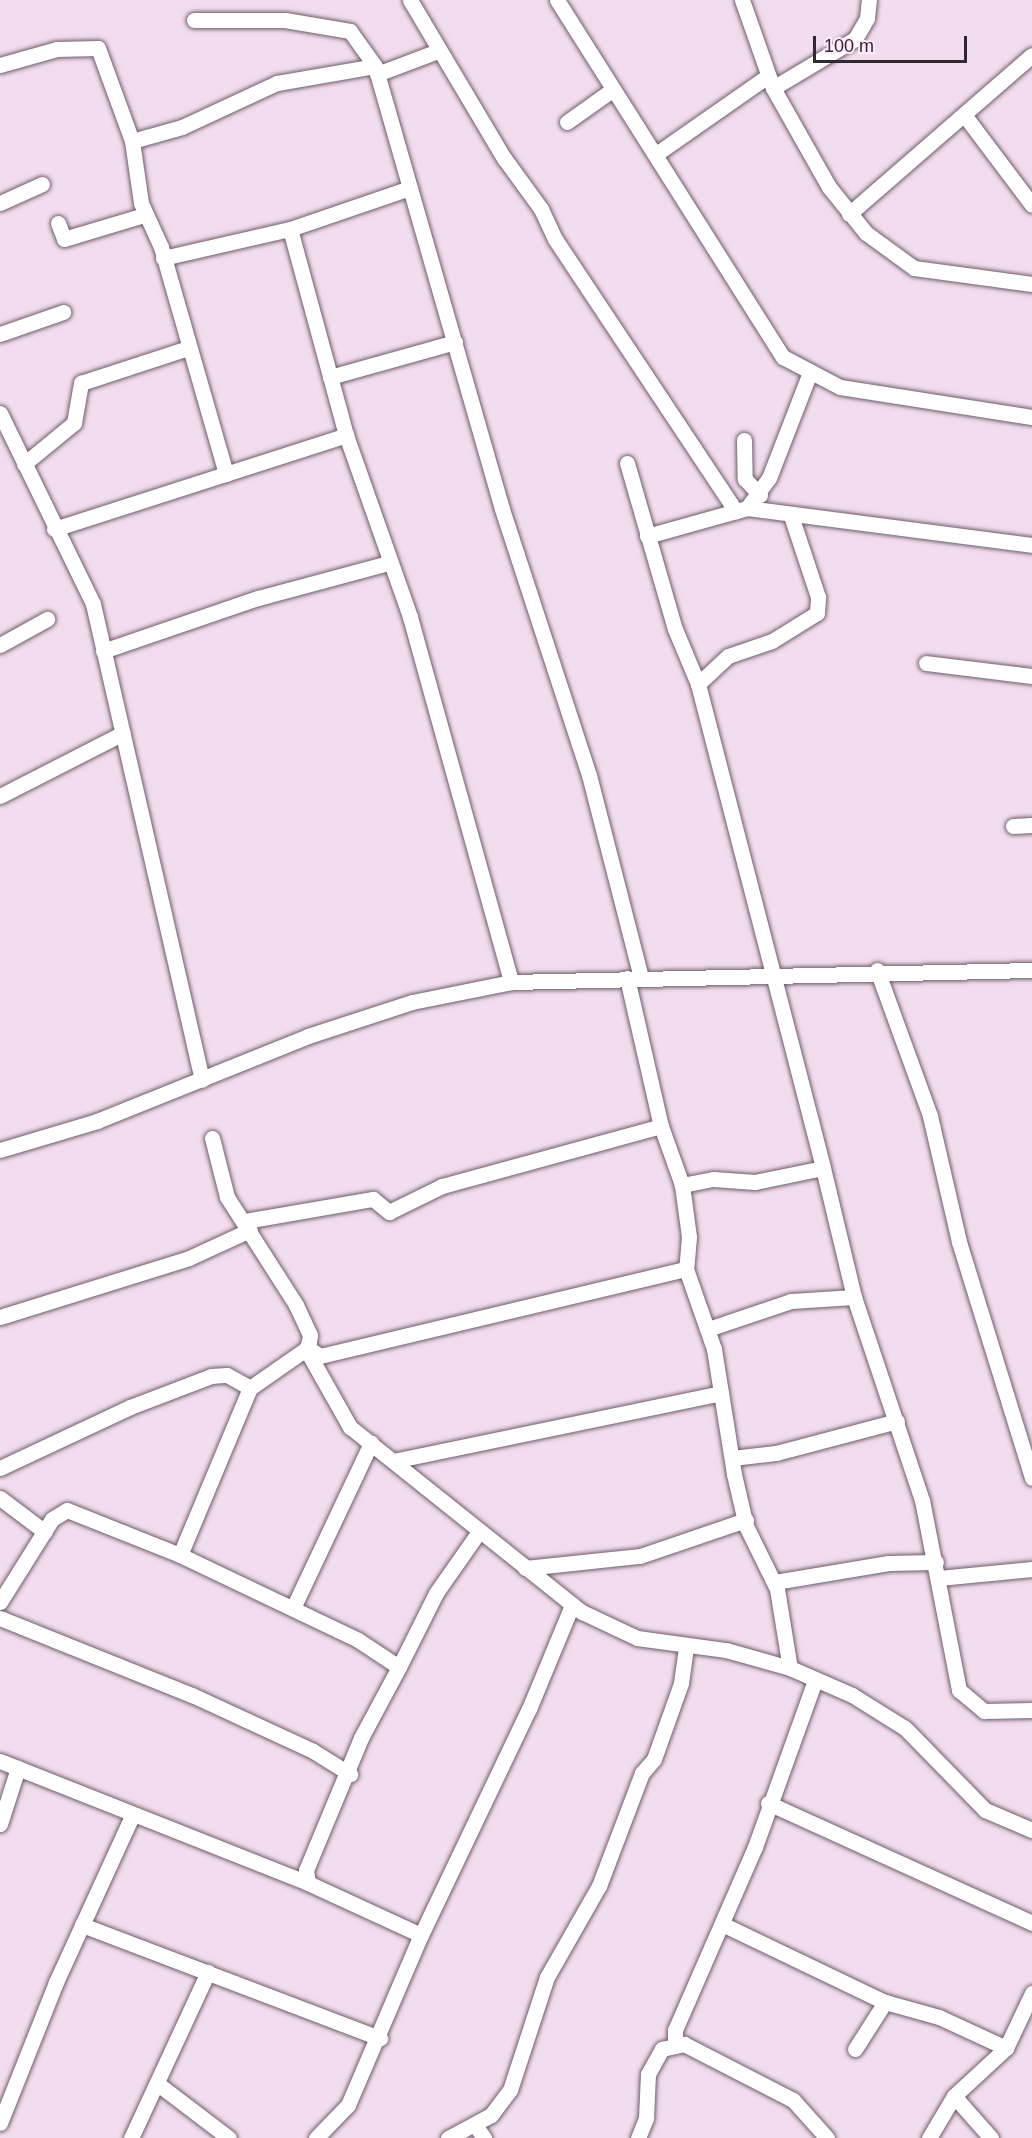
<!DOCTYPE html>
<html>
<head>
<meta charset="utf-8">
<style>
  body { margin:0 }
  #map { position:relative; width:1032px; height:2138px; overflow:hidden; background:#f2ddee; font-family:Helvetica,sans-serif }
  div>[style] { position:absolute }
  .roads { filter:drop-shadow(0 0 2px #6e5d6b) drop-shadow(0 0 2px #6e5d6b) }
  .minor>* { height:15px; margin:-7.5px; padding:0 7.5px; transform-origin:7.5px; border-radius:7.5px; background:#fff }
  span { translate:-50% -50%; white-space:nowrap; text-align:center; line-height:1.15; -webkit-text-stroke:5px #ffeafb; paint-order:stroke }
  .scale { position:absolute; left:813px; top:36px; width:154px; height:27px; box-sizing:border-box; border:3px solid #312930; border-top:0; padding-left:8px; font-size:18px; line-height:21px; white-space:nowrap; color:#312930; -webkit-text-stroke:4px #ffeafb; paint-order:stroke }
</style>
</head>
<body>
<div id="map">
  <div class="roads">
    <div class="minor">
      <i style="left:410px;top:0;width:184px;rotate:59.3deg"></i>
      <i style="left:504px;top:158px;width:63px;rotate:54deg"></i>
      <i style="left:541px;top:209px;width:33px;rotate:65deg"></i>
      <i style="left:555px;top:239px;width:327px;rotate:56.4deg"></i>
      <i style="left:557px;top:0;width:423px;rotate:57.7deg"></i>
      <i style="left:783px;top:357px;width:64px;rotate:27.8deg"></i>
      <i style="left:840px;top:387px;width:194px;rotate:8.9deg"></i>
      <i style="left:742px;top:0;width:93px;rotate:70.6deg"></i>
      <i style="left:773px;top:88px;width:114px;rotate:60.5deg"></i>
      <i style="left:829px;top:187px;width:59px;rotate:51.2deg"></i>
      <i style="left:866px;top:233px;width:59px;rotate:36.1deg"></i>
      <i style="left:914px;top:268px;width:119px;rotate:7.7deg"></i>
      <i style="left:194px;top:20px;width:91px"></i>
      <i style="left:285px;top:20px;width:66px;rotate:9.6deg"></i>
      <i style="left:350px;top:31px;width:43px;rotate:54.5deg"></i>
      <i style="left:375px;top:66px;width:461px;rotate:74deg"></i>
      <i style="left:502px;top:509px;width:280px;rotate:71.9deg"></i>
      <i style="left:589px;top:775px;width:209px;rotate:75.6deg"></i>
      <i style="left:0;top:65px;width:59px;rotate:-15.7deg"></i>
      <i style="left:57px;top:49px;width:41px;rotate:-1.4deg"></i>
      <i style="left:98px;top:48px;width:99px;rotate:69.9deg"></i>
      <i style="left:132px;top:141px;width:63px;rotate:81.7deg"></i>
      <i style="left:141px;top:203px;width:48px;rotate:65.6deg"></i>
      <i style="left:161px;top:247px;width:236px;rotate:74deg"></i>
      <i style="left:377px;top:74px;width:65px;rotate:-20.7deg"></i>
      <i style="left:773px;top:88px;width:96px;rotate:-30.9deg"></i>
      <i style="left:855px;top:39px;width:24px;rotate:-60deg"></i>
      <i style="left:867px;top:18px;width:18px;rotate:-84deg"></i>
      <i style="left:965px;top:116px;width:111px;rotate:53deg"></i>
      <i style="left:567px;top:122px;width:55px;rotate:-35.4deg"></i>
      <i style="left:132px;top:141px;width:52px;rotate:-15.6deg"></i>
      <i style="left:182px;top:127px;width:105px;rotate:-24.9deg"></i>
      <i style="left:277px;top:83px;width:99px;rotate:-9.8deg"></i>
      <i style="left:656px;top:154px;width:136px;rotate:-34.9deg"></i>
      <i style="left:0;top:203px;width:46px;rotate:-24.3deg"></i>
      <i style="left:849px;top:214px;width:242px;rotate:-41deg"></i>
      <i style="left:58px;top:223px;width:17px;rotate:69deg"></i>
      <i style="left:64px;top:239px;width:84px;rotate:-16.7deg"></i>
      <i style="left:163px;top:258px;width:130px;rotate:-12.9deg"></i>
      <i style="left:290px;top:229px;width:127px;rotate:-18.9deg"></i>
      <i style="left:0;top:334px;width:67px;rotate:-19.2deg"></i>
      <i style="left:330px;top:377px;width:130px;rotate:-15.6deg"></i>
      <i style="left:0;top:413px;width:212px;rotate:64deg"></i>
      <i style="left:93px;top:604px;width:488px;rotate:77.1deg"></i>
      <i style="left:346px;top:435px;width:193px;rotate:70.6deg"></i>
      <i style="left:410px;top:617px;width:379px;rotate:74.5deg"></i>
      <i style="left:744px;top:440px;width:39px;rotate:89deg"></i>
      <i style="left:745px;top:479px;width:22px;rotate:47deg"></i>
      <i style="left:627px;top:463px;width:173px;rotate:73.9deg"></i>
      <i style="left:675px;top:629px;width:60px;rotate:67.3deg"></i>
      <i style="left:698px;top:684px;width:500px;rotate:75.5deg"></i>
      <i style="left:823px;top:1168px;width:69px;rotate:168.4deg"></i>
      <i style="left:755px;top:1182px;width:42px;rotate:-175.9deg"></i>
      <i style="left:713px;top:1179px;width:32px;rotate:169deg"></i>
      <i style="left:24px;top:464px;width:65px;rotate:-39.4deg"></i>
      <i style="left:74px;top:423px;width:41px;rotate:-80.1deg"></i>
      <i style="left:81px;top:383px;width:113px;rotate:-18.1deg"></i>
      <i style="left:747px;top:508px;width:37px;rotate:-54deg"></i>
      <i style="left:769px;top:478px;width:110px;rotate:-68.8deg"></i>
      <i style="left:54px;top:529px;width:307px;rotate:-17.8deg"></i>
      <i style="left:346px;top:435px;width:213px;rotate:-105.2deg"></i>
      <i style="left:647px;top:536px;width:104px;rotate:-15.6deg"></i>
      <i style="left:747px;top:508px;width:287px;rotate:7.4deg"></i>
      <i style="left:0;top:645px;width:54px;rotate:-29deg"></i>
      <i style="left:103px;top:651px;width:164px;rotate:-18.9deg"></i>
      <i style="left:258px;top:598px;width:136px;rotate:-15deg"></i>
      <i style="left:926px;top:663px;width:107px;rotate:7deg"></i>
      <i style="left:698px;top:684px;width:41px;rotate:-43deg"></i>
      <i style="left:728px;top:656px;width:46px;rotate:-18.8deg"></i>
      <i style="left:772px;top:641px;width:53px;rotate:-31.9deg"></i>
      <i style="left:817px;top:613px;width:16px;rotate:-86deg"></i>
      <i style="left:818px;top:597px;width:85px;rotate:-108.4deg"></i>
      <i style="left:0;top:796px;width:138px;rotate:-27.1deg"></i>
      <i style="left:1013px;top:826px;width:19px;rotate:-3deg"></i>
      <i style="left:877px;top:970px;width:155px;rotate:70deg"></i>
      <i style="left:930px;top:1116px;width:129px;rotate:77deg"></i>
      <i style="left:959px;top:1242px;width:247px;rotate:72.8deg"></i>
      <i style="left:627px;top:978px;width:152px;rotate:77.1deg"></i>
      <i style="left:661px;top:1126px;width:63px;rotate:70.4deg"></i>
      <i style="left:682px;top:1185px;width:52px;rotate:82.3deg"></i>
      <i style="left:689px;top:1237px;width:32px;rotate:95deg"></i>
      <i style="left:686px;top:1269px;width:85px;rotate:70.7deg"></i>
      <i style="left:714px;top:1349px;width:127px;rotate:80.9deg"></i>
      <i style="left:734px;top:1474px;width:53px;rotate:77deg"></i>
      <i style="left:746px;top:1526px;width:70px;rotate:63.8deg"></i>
      <i style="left:777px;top:1589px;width:80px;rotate:80.7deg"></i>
      <i style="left:212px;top:1138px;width:61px;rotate:75.7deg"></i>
      <i style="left:227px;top:1197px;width:128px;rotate:57.4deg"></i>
      <i style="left:296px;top:1305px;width:33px;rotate:65deg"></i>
      <i style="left:310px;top:1335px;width:13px;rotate:99deg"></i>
      <i style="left:308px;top:1348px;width:14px;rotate:34deg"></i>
      <i style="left:320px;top:1356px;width:376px;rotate:-13.4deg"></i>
      <i style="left:0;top:1150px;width:101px;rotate:-16.6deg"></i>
      <i style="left:97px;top:1121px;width:227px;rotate:-21.9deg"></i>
      <i style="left:308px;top:1036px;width:109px;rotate:-18.1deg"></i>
      <i style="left:412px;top:1002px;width:101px;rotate:-11.4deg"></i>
      <i style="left:511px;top:982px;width:521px;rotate:-1.32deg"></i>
      <i style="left:823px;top:1168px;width:133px;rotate:76.5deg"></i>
      <i style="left:854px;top:1297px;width:214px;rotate:71.5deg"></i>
      <i style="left:922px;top:1500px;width:194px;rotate:79deg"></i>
      <i style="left:959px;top:1690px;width:33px;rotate:40deg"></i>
      <i style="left:984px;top:1711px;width:48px;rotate:-1.2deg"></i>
      <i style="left:245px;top:1221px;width:130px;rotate:-9.8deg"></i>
      <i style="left:373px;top:1199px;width:21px;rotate:39deg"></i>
      <i style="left:389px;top:1212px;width:59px;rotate:-26.1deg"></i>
      <i style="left:442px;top:1186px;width:227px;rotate:-15.3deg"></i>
      <i style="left:0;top:1317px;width:198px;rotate:-17.3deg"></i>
      <i style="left:189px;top:1258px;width:67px;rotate:-24.7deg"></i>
      <i style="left:708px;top:1329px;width:88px;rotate:-18.6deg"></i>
      <i style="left:791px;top:1301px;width:63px;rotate:-3.6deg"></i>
      <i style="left:306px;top:1349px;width:90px;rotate:60.6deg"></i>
      <i style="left:350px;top:1427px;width:297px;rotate:38.6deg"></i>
      <i style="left:582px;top:1612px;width:61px;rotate:25.3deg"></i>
      <i style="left:637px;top:1638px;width:90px;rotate:7.7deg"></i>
      <i style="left:726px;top:1650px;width:66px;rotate:15.7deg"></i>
      <i style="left:790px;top:1668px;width:68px;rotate:23.5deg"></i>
      <i style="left:852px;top:1695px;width:62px;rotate:31.9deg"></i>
      <i style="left:905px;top:1728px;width:115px;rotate:45.7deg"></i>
      <i style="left:985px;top:1810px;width:51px;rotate:23.1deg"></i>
      <i style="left:732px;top:1458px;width:44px;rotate:-6.5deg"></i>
      <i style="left:776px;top:1453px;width:125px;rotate:-14.8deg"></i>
      <i style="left:393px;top:1461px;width:335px;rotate:-11.7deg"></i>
      <i style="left:0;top:1468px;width:144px;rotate:-25.1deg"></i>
      <i style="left:130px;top:1407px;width:87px;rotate:-20.9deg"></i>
      <i style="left:211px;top:1376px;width:16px;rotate:-4deg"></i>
      <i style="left:227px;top:1375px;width:26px;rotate:29deg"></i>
      <i style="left:0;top:1498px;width:56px;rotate:37.1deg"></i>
      <i style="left:180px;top:1555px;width:181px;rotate:-67.3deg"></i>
      <i style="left:250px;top:1388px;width:68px;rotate:-34.9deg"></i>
      <i style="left:306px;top:1349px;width:8px;rotate:-67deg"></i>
      <i style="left:525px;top:1568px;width:116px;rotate:-6deg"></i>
      <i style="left:640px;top:1556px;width:112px;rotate:-18.8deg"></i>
      <i style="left:939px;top:1578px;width:93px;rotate:-5.5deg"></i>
      <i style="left:775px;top:1582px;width:115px;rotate:-9.5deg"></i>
      <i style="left:888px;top:1563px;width:48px;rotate:-1.2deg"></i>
      <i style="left:0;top:1602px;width:98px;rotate:-57.9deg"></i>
      <i style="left:52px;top:1519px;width:17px;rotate:-31deg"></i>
      <i style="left:67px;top:1510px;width:122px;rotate:21.7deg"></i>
      <i style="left:180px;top:1555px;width:197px;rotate:25.5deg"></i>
      <i style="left:358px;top:1640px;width:49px;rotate:33.4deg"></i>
      <i style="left:399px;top:1667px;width:81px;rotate:118.2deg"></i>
      <i style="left:361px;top:1738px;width:143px;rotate:112.6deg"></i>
      <i style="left:306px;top:1870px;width:13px;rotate:81deg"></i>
      <i style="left:293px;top:1608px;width:183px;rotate:-64.7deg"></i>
      <i style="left:0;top:1618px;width:207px;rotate:21.9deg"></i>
      <i style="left:192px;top:1695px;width:133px;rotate:24.8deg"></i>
      <i style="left:313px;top:1751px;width:44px;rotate:31.9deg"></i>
      <i style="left:399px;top:1667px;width:83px;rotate:-63.4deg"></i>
      <i style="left:436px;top:1593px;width:73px;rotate:-55deg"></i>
      <i style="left:0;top:1761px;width:331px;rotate:21.6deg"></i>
      <i style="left:308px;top:1883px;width:124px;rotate:24.7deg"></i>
      <i style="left:421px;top:1935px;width:250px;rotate:-64.5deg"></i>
      <i style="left:529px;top:1709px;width:113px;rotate:-67.5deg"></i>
      <i style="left:768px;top:1803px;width:290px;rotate:24.4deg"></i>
      <i style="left:0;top:1824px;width:59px;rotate:-72.2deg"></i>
      <i style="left:722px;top:1924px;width:181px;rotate:25.6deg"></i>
      <i style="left:885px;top:2002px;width:56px;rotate:15.5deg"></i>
      <i style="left:939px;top:2017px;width:74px;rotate:24.8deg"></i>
      <i style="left:82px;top:1925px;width:319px;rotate:20.8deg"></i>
      <i style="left:675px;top:2046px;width:16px;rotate:-90deg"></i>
      <i style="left:675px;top:2030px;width:200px;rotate:-66.4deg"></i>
      <i style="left:755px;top:1847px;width:177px;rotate:-70.2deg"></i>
      <i style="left:855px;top:2049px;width:56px;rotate:-57.4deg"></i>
      <i style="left:158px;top:2084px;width:89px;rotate:37.3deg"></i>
      <i style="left:954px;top:2096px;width:56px;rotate:48.6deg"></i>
      <i style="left:0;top:2123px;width:152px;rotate:-68.3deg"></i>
      <i style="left:56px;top:1982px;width:183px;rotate:-65.4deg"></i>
      <i style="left:475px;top:2125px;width:16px;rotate:55deg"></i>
      <i style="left:131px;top:2138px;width:183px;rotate:-65.1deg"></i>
      <i style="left:316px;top:2138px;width:46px;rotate:-45.9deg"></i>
      <i style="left:348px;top:2105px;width:185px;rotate:-66.8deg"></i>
      <i style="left:448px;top:2138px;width:49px;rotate:-28.1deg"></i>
      <i style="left:491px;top:2115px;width:31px;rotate:-53deg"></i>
      <i style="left:510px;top:2090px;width:119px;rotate:-71.9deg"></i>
      <i style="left:547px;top:1977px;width:105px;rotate:-60.3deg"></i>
      <i style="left:599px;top:1886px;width:121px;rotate:-69.2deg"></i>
      <i style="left:642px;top:1773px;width:18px;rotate:-49deg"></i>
      <i style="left:654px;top:1759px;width:81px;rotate:-70.4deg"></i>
      <i style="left:681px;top:1683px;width:36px;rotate:-82deg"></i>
      <i style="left:638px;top:2138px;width:22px;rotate:-68deg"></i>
      <i style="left:646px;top:2118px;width:44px;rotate:-87.4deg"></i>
      <i style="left:648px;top:2074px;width:29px;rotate:-61deg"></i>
      <i style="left:662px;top:2049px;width:23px;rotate:-13deg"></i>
      <i style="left:684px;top:2044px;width:123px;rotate:27.2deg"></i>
      <i style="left:793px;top:2100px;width:51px;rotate:48.2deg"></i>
      <i style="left:929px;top:2138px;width:49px;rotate:-59.2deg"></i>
      <i style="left:954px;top:2096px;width:71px;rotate:-42.7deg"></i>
      <i style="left:1006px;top:2048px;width:61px;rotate:-64.7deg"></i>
    </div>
  </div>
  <div class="scale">100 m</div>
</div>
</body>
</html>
